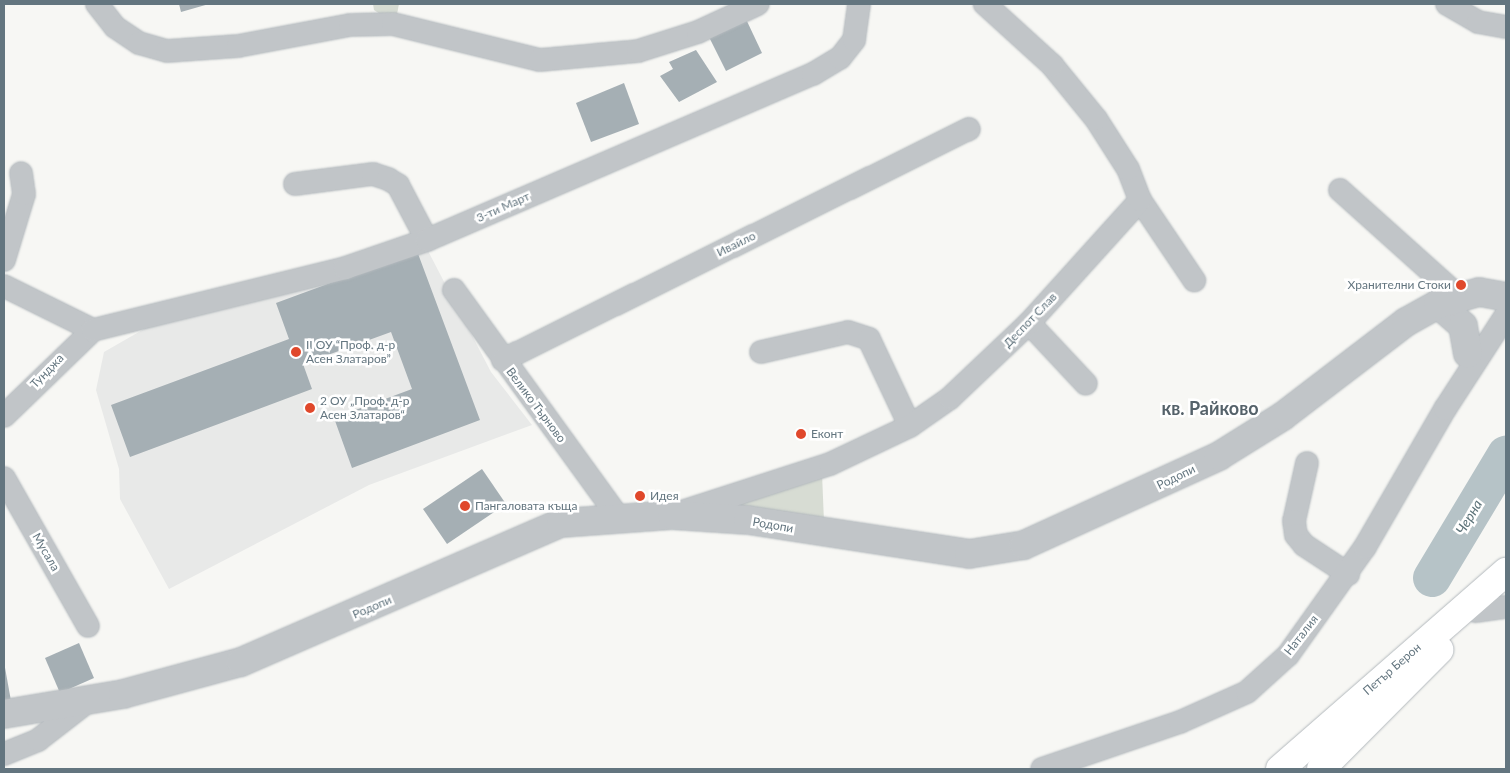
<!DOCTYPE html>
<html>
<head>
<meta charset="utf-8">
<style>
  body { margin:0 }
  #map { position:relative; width:1510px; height:773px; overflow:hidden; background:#f7f7f4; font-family:Lato,sans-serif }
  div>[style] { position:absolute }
  .built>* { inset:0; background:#e8e9e8 }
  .green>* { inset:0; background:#d7dcd3 }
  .river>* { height:38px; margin:-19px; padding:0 19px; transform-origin:19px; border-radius:19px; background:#b6c3c7 }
  .building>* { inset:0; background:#a5afb4 }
  .roads { filter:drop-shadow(0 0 1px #b3b9bd) drop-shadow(0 0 1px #b3b9bd) }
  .minor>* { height:22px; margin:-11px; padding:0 11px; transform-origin:11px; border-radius:11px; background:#c1c5c8 }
  .tertiary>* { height:28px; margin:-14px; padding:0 14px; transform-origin:14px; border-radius:14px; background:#c1c5c8 }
  .secondary>* { height:28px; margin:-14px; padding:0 14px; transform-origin:14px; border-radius:14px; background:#fff }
  .dots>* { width:14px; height:14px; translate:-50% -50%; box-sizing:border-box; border:2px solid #fff; border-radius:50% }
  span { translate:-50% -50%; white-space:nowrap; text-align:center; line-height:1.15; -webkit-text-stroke:5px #fff; paint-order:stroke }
  .street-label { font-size:12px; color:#63757f }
  .poi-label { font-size:12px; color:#63757f }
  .right { translate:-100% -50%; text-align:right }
  .left { translate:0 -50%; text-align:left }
  .water-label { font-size:14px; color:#5e747a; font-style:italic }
  .district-label { font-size:18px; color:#55626a; font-weight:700 }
  .frame { position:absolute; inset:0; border:5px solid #63757f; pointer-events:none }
</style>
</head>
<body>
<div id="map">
  <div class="built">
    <i style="clip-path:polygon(426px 247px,491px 372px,532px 425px,369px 485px,169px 589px,120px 499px,119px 469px,96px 390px,104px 352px,151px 325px)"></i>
  </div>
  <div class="green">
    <i style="clip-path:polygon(373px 4px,399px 4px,395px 24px,374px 10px)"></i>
    <i style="clip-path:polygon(822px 473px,824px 522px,724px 507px)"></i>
  </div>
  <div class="river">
    <i style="left:1432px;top:578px;width:144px;rotate:-59deg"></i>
  </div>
  <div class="building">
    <i style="clip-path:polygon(179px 4px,209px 4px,181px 12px)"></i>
    <i style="clip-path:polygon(745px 17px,762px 53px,726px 71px,708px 35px)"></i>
    <i style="clip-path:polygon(696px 50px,717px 82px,679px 102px,660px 76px,673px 69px,669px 62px)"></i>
    <i style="clip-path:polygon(624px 83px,639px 124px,591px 142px,576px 103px)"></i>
    <i style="clip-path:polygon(417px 251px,480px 420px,352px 468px,334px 418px,412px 389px,391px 332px,303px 364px,312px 389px,130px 457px,111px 405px,289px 339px,276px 303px)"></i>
    <i style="clip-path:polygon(482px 469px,506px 504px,447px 544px,423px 509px)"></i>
    <i style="clip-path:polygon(79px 643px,94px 678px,60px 693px,45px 658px)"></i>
    <i style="clip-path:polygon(4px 662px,11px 701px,4px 702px)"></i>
  </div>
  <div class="roads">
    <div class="minor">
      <i style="left:97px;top:4px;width:29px;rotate:52deg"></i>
      <i style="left:115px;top:27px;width:29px;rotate:34deg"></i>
      <i style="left:139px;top:43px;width:29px;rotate:16deg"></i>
      <i style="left:167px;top:51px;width:71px;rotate:-4deg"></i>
      <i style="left:238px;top:46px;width:114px;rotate:-10.6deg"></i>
      <i style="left:350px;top:25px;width:43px;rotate:-1.3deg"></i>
      <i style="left:393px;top:24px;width:151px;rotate:13.8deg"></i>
      <i style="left:540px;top:60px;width:98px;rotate:-5.2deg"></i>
      <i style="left:638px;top:51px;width:63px;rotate:-17.6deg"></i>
      <i style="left:698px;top:32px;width:66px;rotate:-25deg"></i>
      <i style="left:1447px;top:4px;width:36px;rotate:30deg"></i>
      <i style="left:1478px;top:22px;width:28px;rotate:10deg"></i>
      <i style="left:295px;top:184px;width:79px;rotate:-7.3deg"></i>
      <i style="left:373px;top:174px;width:16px;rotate:18deg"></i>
      <i style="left:388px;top:179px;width:12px;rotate:31deg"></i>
      <i style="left:398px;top:185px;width:62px;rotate:62.2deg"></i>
      <i style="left:1340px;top:190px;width:159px;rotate:41.9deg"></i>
      <i style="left:1140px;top:200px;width:97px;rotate:56deg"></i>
      <i style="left:4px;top:260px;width:69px;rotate:-73.1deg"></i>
      <i style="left:24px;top:194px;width:21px;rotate:-98deg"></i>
      <i style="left:4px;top:286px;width:99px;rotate:26.3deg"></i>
      <i style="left:454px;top:290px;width:283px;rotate:54.1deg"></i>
      <i style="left:1029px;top:323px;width:83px;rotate:46.9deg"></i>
      <i style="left:761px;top:352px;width:89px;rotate:-12.9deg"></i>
      <i style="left:848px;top:332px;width:22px;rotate:18deg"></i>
      <i style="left:869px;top:339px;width:96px;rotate:64.8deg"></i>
      <i style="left:503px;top:360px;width:520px;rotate:-26.37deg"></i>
      <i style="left:4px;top:416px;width:124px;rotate:-44deg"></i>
      <i style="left:93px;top:330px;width:260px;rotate:-13.8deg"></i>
      <i style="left:345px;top:268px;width:87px;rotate:-18.9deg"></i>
      <i style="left:427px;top:240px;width:420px;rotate:-23.3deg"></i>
      <i style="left:813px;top:74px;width:31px;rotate:-31deg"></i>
      <i style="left:840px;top:58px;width:23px;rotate:-52deg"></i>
      <i style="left:854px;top:40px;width:36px;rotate:-82deg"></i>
      <i style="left:1307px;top:463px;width:59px;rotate:102.6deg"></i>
      <i style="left:1294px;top:521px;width:14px;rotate:82deg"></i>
      <i style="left:1296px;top:535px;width:13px;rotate:51deg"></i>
      <i style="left:1304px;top:545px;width:53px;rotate:33.4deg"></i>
      <i style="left:4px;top:478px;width:170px;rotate:60.4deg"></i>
      <i style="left:672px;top:515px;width:166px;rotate:-17.9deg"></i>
      <i style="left:830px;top:464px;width:89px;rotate:-25.4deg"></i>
      <i style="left:910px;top:426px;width:49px;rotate:-35deg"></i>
      <i style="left:950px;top:398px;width:109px;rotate:-43.5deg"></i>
      <i style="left:1029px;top:323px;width:166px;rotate:-47.9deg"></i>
      <i style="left:1140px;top:200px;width:33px;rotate:-111deg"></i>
      <i style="left:1128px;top:169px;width:59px;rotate:-122.6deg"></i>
      <i style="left:1096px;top:119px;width:70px;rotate:-129.2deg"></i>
      <i style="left:1052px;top:65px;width:91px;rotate:-137.7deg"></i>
      <i style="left:1476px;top:611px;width:30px;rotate:-8deg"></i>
      <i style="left:4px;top:754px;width:37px;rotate:-22deg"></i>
      <i style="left:38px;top:740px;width:67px;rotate:-37.7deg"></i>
      <i style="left:1042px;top:769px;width:146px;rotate:-18.8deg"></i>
      <i style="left:1180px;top:722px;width:73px;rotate:-24.1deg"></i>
      <i style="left:1247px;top:692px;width:55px;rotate:-42.1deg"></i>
      <i style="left:1288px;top:655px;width:133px;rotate:-54.5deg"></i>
      <i style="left:1365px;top:547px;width:160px;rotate:-59.9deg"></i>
      <i style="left:1445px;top:409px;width:112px;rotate:-57deg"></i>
    </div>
    <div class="tertiary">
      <i style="left:1438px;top:304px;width:33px;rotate:41deg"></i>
      <i style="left:1463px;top:326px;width:28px;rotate:80deg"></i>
      <i style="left:4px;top:714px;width:121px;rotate:-9.5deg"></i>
      <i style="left:123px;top:694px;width:122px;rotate:-15.2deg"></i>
      <i style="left:241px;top:662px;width:349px;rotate:-23.5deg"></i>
      <i style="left:561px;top:523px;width:111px;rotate:-4.1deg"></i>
      <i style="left:672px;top:515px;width:76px;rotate:3.8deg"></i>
      <i style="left:748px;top:520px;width:224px;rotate:8.7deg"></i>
      <i style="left:969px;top:554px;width:56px;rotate:-9.3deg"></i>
      <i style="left:1024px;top:545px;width:214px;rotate:-24.5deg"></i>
      <i style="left:1219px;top:456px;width:75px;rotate:-32deg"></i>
      <i style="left:1283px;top:416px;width:155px;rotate:-37.4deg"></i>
      <i style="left:1406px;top:322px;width:37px;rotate:-29deg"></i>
      <i style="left:1438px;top:304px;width:43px;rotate:-16.3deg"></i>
      <i style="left:1479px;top:292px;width:27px;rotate:10deg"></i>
    </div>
    <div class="secondary">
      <i style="left:1280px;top:769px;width:300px;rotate:-41.1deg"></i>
      <i style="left:1321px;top:769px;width:168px;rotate:-45.2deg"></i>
    </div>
  </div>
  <div class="dots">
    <i style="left:1461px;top:285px;background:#e0482b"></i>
    <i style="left:296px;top:352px;background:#e0482b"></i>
    <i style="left:310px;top:408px;background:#e0482b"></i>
    <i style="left:801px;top:434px;background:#e0482b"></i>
    <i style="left:640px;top:496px;background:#e0482b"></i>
    <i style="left:465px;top:506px;background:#e0482b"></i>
  </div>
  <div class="street-label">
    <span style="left:503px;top:207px;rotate:-24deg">3-ти Март</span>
    <span style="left:736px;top:244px;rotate:-26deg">Ивайло</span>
    <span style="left:1030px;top:320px;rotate:-46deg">Деспот Слав</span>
    <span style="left:47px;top:371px;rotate:-46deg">Тунджа</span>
    <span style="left:536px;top:405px;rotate:53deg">Велико Търново</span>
    <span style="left:1176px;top:477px;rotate:-26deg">Родопи</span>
    <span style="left:773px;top:525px;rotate:10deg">Родопи</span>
    <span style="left:46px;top:552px;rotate:60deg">Мусала</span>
    <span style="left:372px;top:607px;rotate:-23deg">Родопи</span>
    <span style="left:1301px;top:635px;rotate:-52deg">Наталия</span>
    <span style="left:1392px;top:669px;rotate:-41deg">Петър Берон</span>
  </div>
  <div class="poi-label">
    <span class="right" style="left:1451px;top:285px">Хранителни Стоки</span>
    <span class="left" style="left:306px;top:352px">II ОУ “Проф. д-р<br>Асен Златаров”</span>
    <span class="left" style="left:320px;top:408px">2 ОУ „Проф. д-р<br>Асен Златаров“</span>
    <span class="left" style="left:811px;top:434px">Еконт</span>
    <span class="left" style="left:650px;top:496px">Идея</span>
    <span class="left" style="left:475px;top:506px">Пангаловата къща</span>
  </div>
  <div class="water-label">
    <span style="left:1469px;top:517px;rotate:-59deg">Черна</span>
  </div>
  <div class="district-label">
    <span style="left:1210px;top:408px">кв. Райково</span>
  </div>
  <div class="frame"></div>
</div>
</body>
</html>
